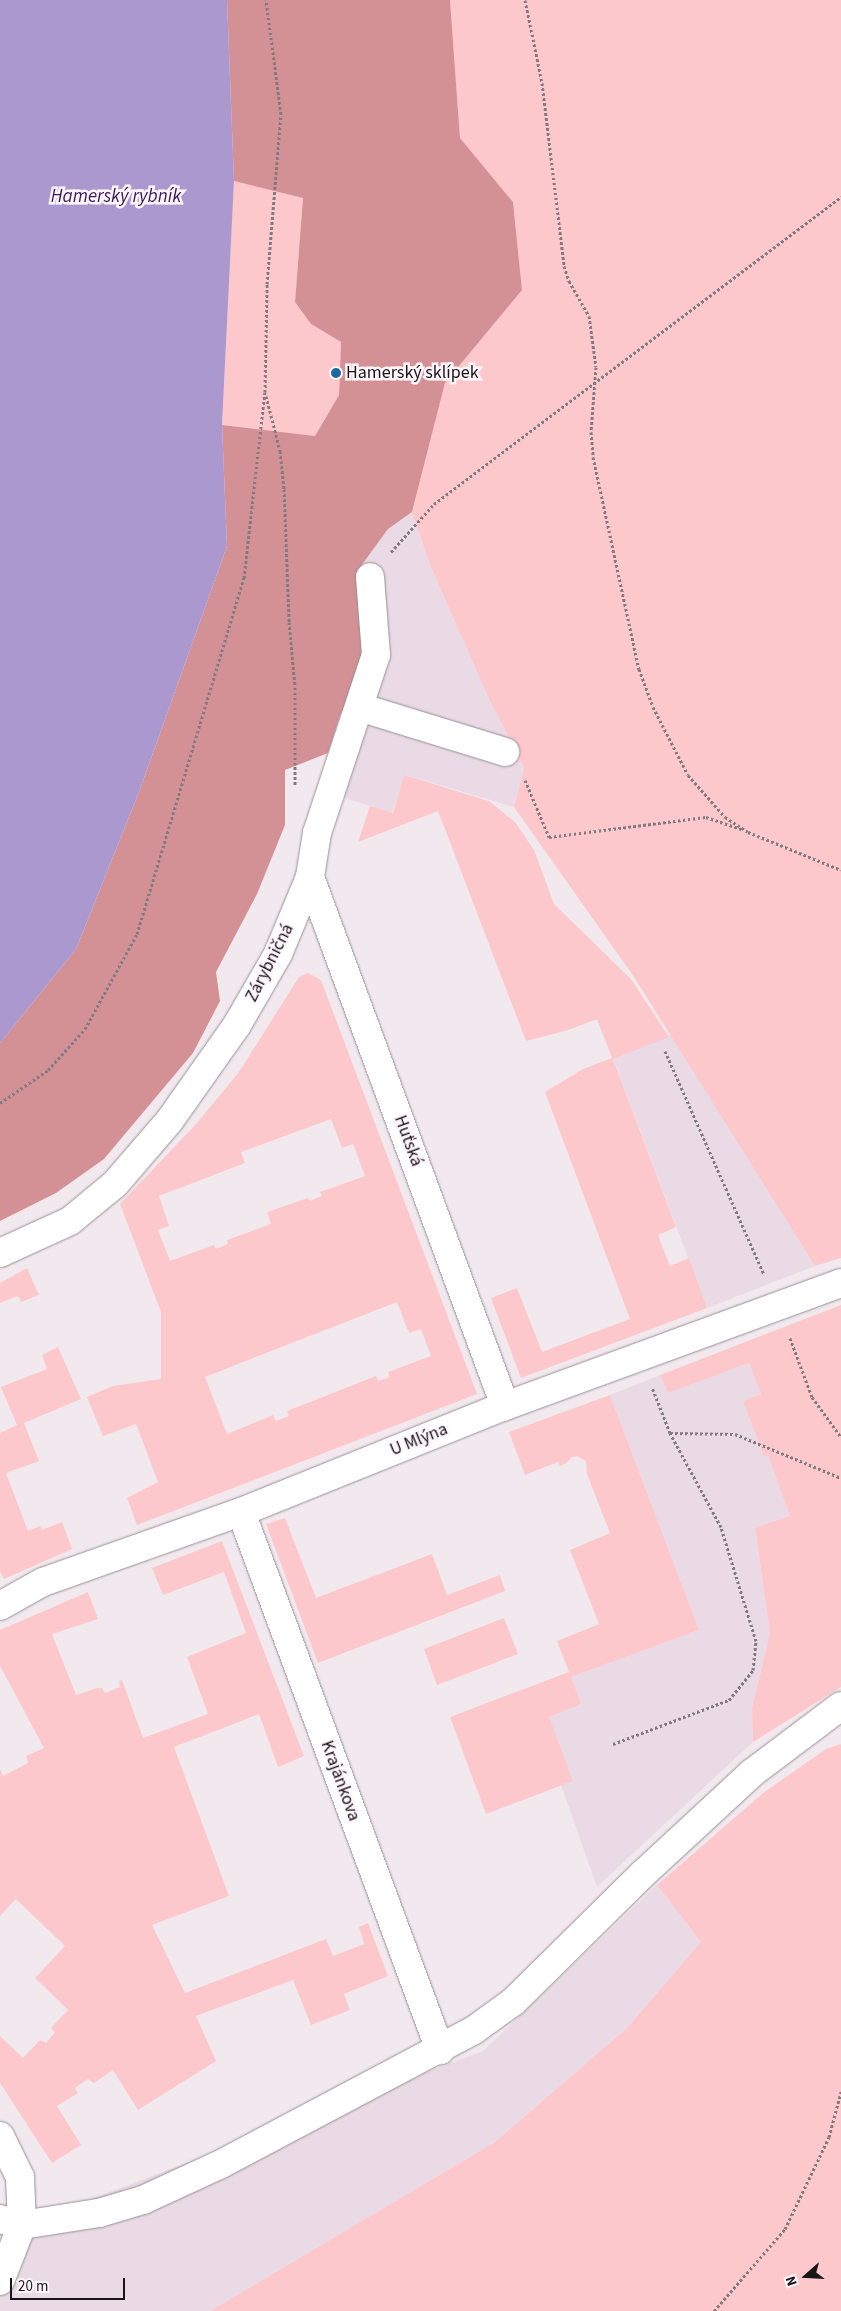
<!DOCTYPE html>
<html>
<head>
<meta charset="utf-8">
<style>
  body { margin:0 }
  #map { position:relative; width:841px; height:2311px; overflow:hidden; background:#f2e9ef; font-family:"Source Sans 3",sans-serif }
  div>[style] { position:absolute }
  .built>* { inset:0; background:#eadae5 }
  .green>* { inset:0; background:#fdc8cb }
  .forest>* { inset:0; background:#d49195 }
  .water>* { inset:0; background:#aa98cf }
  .path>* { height:3px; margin-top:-1.5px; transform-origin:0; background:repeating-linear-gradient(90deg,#817b7f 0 2.5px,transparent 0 5px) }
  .roads { filter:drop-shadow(0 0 1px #989095) drop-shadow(0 0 1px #989095) }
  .minor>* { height:28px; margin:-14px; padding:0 14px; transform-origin:14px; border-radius:14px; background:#fff }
  .dots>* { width:14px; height:14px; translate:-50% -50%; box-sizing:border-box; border:2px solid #fff6fc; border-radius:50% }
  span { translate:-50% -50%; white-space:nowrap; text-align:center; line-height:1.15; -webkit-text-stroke:5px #fff6fc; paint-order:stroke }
  .poi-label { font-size:18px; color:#191618 }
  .left { translate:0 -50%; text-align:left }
  .street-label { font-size:18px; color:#191618 }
  .water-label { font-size:19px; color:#381b5d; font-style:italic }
  .north { position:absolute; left:781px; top:2251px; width:50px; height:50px; -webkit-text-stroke:4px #fff6fc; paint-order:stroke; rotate:251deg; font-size:14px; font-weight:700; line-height:20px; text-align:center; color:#191618 }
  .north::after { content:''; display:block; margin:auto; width:18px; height:22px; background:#191618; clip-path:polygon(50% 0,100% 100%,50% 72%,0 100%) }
  .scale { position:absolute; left:10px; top:2278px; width:115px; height:22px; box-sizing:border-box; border:2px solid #191618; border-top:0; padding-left:6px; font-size:15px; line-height:18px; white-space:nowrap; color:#191618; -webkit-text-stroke:4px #fff6fc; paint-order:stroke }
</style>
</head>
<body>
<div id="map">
  <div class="built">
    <i style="clip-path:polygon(412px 512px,430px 565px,489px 699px,524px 767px,514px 807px,405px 775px,392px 813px,345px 798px,356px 760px,328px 753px,340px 715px,363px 679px,366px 610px,361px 566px,388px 529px)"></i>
    <i style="clip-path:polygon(671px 1034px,815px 1266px,707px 1308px,613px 1058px)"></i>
    <i style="clip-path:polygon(749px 1363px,761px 1394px,743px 1401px,764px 1456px,768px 1454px,790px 1516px,755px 1529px,770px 1633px,752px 1708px,753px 1742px,597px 1887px,561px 1785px,573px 1781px,548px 1717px,580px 1704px,571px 1677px,699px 1630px,610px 1395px,660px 1375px,668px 1393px)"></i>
    <i style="clip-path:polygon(657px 1885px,701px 1942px,627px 2028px,495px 2142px,210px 2311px,0 2311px,0 2247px,22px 2225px,483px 2051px)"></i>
  </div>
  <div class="green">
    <i style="clip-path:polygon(450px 0,841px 0,841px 1258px,815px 1266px,634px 977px,514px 807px,524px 767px,489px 699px,430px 565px,412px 512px,445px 383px,522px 290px,513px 202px,460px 138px)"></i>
    <i style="clip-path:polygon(234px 181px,303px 198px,295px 302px,311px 324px,341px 342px,339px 395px,315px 436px,222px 425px)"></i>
    <i style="clip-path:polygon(404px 775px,489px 801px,515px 822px,534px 850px,554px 904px,631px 979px,669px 1037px,613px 1059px,676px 1227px,658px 1235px,670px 1266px,689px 1258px,707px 1308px,521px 1378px,491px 1298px,517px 1288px,542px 1352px,630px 1319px,545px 1092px,583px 1069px,612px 1058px,597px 1019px,568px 1030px,526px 1041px,438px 811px,358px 842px,370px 806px,393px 813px)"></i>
    <i style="clip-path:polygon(evenodd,308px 973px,321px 980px,477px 1394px,137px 1525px,127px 1498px,158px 1482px,136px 1424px,103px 1436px,87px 1397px,113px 1386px,161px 1379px,161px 1312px,120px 1204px,197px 1123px,239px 1072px,299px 977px,308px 973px,331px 1119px,342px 1148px,353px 1144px,365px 1176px,320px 1192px,322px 1196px,310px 1201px,308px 1198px,267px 1212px,271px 1224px,227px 1240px,228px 1244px,216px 1249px,214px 1245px,170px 1261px,158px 1230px,169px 1226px,159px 1196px,245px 1163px,241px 1152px,331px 1119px,308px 973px,397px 1302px,409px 1333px,421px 1329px,431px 1356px,388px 1372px,390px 1377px,378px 1381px,376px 1376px,287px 1411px,289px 1416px,276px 1421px,273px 1415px,227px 1434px,205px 1377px,397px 1302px)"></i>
    <i style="clip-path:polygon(27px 1268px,39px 1295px,21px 1302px,18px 1296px,0 1303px,0 1283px)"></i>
    <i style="clip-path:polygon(841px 1305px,841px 1687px,753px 1742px,752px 1708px,770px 1633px,755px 1528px,790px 1516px,768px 1455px,764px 1456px,743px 1401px,761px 1394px,749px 1363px,668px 1393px,660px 1375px)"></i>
    <i style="clip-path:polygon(58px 1347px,81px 1399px,24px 1423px,39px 1461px,6px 1473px,28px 1531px,40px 1526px,42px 1530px,62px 1522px,72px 1549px,4px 1579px,0 1571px,0 1433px,17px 1425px,1px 1387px,47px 1369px,42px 1355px)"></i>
    <i style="clip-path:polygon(610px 1395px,699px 1630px,571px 1677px,581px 1704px,549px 1717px,573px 1781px,486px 1814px,450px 1717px,569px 1672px,557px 1641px,599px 1624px,570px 1550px,610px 1533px,587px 1474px,586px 1461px,577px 1456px,572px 1457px,565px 1464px,560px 1466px,558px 1462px,525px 1475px,509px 1432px)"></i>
    <i style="clip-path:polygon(285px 1518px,316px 1598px,432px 1554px,447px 1595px,500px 1575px,505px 1591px,318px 1663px,266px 1524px)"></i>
    <i style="clip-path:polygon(222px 1541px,304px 1756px,278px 1767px,259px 1714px,174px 1747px,229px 1896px,152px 1925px,185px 1993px,326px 1939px,333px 1956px,364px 1944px,359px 1927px,368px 1923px,388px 1976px,344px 1994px,350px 2010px,311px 2025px,293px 1980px,196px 2016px,216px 2061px,138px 2110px,113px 2070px,94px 2083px,88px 2079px,75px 2088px,78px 2093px,57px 2106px,81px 2145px,52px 2163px,0 2083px,0 2036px,23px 2058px,40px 2040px,46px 2043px,55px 2032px,51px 2028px,68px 2010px,35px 1978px,65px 1946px,16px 1899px,0 1916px,0 1769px,3px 1776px,28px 1763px,26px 1756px,44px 1748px,0 1666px,0 1630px,88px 1592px,98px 1619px,52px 1634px,76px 1695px,97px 1688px,102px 1688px,105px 1693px,120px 1687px,119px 1681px,122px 1680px,143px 1738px,208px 1714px,187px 1657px,246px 1633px,224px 1572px,163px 1595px,152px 1568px)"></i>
    <i style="clip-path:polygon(504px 1618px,518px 1654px,437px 1685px,424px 1649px)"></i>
    <i style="clip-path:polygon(841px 1744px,841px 2311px,210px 2311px,495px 2142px,627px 2028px,701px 1942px,657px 1885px,763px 1793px,826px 1749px)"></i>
  </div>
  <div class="forest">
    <i style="clip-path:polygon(227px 0,450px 0,460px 138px,513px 202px,522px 290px,445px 383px,412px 512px,388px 529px,361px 566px,366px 610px,363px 679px,340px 715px,328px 753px,285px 770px,285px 825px,257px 894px,216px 972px,220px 1001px,193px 1053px,104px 1159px,56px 1193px,0 1221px,0 1043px,76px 949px,139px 792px,227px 546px,222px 425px,315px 436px,339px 395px,341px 342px,311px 324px,295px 302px,303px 198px,234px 181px)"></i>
  </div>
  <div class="water">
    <i style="clip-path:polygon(0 0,227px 0,234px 181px,222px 425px,227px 546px,139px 792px,76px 949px,0 1043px)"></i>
  </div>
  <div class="path">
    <i style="left:525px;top:0;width:85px;rotate:78.4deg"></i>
    <i style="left:542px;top:83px;width:184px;rotate:83.1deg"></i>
    <i style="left:564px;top:266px;width:16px;rotate:72deg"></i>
    <i style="left:569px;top:281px;width:40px;rotate:60.3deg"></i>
    <i style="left:589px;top:316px;width:51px;rotate:82.2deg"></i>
    <i style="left:596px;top:367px;width:65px;rotate:94.4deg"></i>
    <i style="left:591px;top:432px;width:25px;rotate:85deg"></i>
    <i style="left:593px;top:457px;width:217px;rotate:77.8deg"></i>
    <i style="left:639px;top:669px;width:40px;rotate:69.8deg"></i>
    <i style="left:653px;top:707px;width:76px;rotate:62.8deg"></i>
    <i style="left:688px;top:775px;width:56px;rotate:48.6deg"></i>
    <i style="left:725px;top:817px;width:27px;rotate:33deg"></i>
    <i style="left:748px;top:832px;width:100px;rotate:22.2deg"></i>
    <i style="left:266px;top:396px;width:57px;rotate:75.7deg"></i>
    <i style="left:280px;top:451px;width:38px;rotate:84deg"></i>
    <i style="left:284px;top:489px;width:133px;rotate:87.8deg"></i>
    <i style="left:289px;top:622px;width:65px;rotate:84.7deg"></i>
    <i style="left:295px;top:687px;width:98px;rotate:90deg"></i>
    <i style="left:391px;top:552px;width:64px;rotate:-48.1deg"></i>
    <i style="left:434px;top:504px;width:510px;rotate:-37.03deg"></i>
    <i style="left:525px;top:780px;width:62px;rotate:67.2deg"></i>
    <i style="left:549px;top:837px;width:158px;rotate:-7.3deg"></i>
    <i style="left:706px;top:817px;width:39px;rotate:19deg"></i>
    <i style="left:665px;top:1051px;width:244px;rotate:66.1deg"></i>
    <i style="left:0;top:1103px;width:58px;rotate:-34.5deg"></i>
    <i style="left:48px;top:1070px;width:55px;rotate:-47.9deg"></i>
    <i style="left:85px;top:1029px;width:108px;rotate:-61.3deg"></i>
    <i style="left:137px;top:934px;width:372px;rotate:-73.3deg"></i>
    <i style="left:244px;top:578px;width:187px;rotate:-83.6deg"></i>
    <i style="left:265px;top:392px;width:108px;rotate:-88.9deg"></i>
    <i style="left:267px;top:284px;width:171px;rotate:-85.3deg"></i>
    <i style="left:281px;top:114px;width:115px;rotate:-97.5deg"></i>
    <i style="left:790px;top:1338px;width:63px;rotate:69.6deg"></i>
    <i style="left:812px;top:1397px;width:49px;rotate:54.1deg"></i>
    <i style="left:670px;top:1433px;width:65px;rotate:0.9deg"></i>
    <i style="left:735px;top:1434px;width:115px;rotate:22.5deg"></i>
    <i style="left:613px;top:1744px;width:124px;rotate:-20.8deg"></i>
    <i style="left:729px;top:1700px;width:38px;rotate:-51deg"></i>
    <i style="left:753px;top:1670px;width:29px;rotate:-84deg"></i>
    <i style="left:756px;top:1641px;width:119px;rotate:-107.1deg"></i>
    <i style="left:721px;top:1527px;width:107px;rotate:-118.5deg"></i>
    <i style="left:670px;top:1433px;width:49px;rotate:-111.4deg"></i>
    <i style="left:714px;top:2311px;width:108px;rotate:-49.1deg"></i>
    <i style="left:785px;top:2229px;width:102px;rotate:-64.4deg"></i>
    <i style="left:829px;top:2137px;width:47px;rotate:-75.1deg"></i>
  </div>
  <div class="roads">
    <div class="minor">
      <i style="left:359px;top:707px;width:153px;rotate:17.1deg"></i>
      <i style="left:310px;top:877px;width:564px;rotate:69.77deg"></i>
      <i style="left:0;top:1253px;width:77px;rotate:-24.6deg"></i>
      <i style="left:70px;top:1221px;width:58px;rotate:-39.4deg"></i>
      <i style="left:115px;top:1184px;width:84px;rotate:-49.3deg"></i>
      <i style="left:170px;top:1120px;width:116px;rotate:-54.8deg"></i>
      <i style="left:237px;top:1025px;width:82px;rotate:-60deg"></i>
      <i style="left:278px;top:954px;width:83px;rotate:-67.4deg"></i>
      <i style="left:310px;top:877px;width:45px;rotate:-81deg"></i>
      <i style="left:317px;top:833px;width:188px;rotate:-71.7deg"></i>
      <i style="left:376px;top:655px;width:78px;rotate:-94.4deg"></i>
      <i style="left:241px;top:1512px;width:574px;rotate:69.7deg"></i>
      <i style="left:0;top:1606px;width:49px;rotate:-29.2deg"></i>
      <i style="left:43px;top:1582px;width:210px;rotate:-19.5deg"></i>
      <i style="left:241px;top:1512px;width:284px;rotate:-21.9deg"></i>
      <i style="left:505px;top:1406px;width:358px;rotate:-20.1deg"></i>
      <i style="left:0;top:2136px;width:46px;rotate:64deg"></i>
      <i style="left:20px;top:2177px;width:48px;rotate:87.6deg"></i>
      <i style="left:22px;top:2225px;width:60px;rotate:111.4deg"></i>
      <i style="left:0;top:2219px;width:23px;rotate:15deg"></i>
      <i style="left:22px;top:2225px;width:78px;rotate:-8.9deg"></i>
      <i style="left:99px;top:2213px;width:46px;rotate:-16.5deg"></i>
      <i style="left:143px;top:2200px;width:86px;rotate:-24.8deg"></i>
      <i style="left:221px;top:2164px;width:286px;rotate:-27.9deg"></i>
      <i style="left:474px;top:2030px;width:48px;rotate:-35.7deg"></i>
      <i style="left:513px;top:2002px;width:184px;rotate:-44.6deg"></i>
      <i style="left:644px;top:1873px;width:147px;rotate:-42.8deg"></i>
      <i style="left:752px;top:1773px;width:111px;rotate:-37deg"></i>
    </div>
  </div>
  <div class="dots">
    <i style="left:336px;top:373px;background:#1e6a9d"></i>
  </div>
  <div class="poi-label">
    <span class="left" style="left:346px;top:373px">Hamerský sklípek</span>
  </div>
  <div class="street-label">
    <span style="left:270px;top:963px;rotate:-63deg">Zárybničná</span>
    <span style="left:408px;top:1141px;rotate:70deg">Huťská</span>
    <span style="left:419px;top:1440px;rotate:-22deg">U Mlýna</span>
    <span style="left:340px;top:1781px;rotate:70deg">Krajánkova</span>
  </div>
  <div class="water-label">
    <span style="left:116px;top:197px">Hamerský rybník</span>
  </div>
  <div class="north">N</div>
  <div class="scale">20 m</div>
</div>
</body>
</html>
